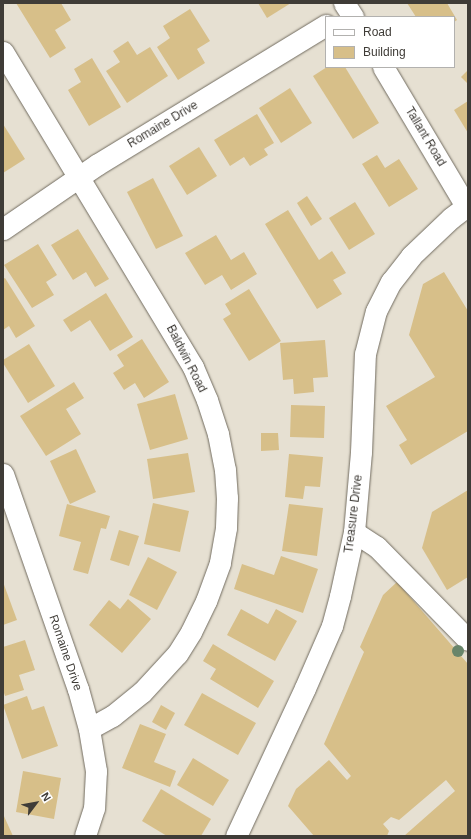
<!DOCTYPE html>
<html>
<head>
<meta charset="utf-8">
<style>
  body { margin:0 }
  #map { position:relative; width:471px; height:839px; overflow:hidden; background:#e6e0d2; font-family:Arial,sans-serif }
  div>[style] { position:absolute }
  .building>* { inset:0; background:#d7bf89 }
  .roads { filter:drop-shadow(0 0 1px #716b5f) drop-shadow(0 0 1px #716b5f) }
  .minor>* { height:21px; margin:-10.5px; padding:0 10.5px; transform-origin:10.5px; border-radius:10.5px; background:#fff }
  .trees>* { width:12px; height:12px; margin:-6px; border-radius:50%; background:#69856a }
  span { translate:-50% -50%; white-space:nowrap; text-align:center; line-height:1.15; -webkit-text-stroke:3px #fff; paint-order:stroke }
  .street-label { font-size:12px; color:#3f3c37 }
  .frame { position:absolute; inset:0; border:4px solid #3f3c37; pointer-events:none }
  .legend { position:absolute; left:325px; top:16px; width:130px; height:52px; box-sizing:border-box; background:#fff; border:1px solid #b2b1af; margin:0; padding:5px 7px; list-style:none; font-size:12px; color:#3f3c37 }
  .legend li { display:flex; align-items:center; gap:8px; height:20px }
  .legend b { width:20px; border:1px solid #b2b1af }
  .north { position:absolute; left:16px; top:783px; width:40px; height:40px; -webkit-text-stroke:3px #fff; paint-order:stroke; rotate:58deg; font-size:11px; font-weight:700; line-height:16px; text-align:center; color:#3f3c37 }
  .north::after { content:''; display:block; margin:auto; width:14px; height:18px; background:#3f3c37; clip-path:polygon(50% 0,100% 100%,50% 72%,0 100%) }
</style>
</head>
<body>
<div id="map">
  <div class="building">
    <i style="clip-path:polygon(16px 3px,61px 3px,71px 20px,55px 30px,66px 48px,50px 58px)"></i>
    <i style="clip-path:polygon(258px 3px,291px 3px,267px 18px)"></i>
    <i style="clip-path:polygon(407px 3px,447px 3px,457px 20px,454px 22px,454px 17px,416px 17px)"></i>
    <i style="clip-path:polygon(190px 9px,210px 41px,197px 49px,205px 63px,178px 80px,157px 47px,170px 38px,163px 26px)"></i>
    <i style="clip-path:polygon(128px 41px,137px 55px,150px 47px,168px 76px,127px 103px,106px 71px,120px 62px,113px 51px)"></i>
    <i style="clip-path:polygon(92px 58px,121px 107px,89px 126px,68px 90px,81px 82px,74px 69px)"></i>
    <i style="clip-path:polygon(327px 67px,345px 67px,379px 123px,353px 139px,313px 76px)"></i>
    <i style="clip-path:polygon(468px 70px,468px 84px,461px 77px)"></i>
    <i style="clip-path:polygon(290px 88px,312px 123px,281px 143px,259px 108px)"></i>
    <i style="clip-path:polygon(468px 101px,468px 133px,454px 110px)"></i>
    <i style="clip-path:polygon(257px 114px,274px 143px,264px 149px,268px 155px,250px 166px,244px 157px,230px 166px,214px 140px)"></i>
    <i style="clip-path:polygon(3px 124px,25px 159px,3px 173px)"></i>
    <i style="clip-path:polygon(199px 147px,217px 176px,187px 195px,169px 166px)"></i>
    <i style="clip-path:polygon(377px 155px,385px 168px,399px 159px,418px 189px,389px 207px,362px 164px)"></i>
    <i style="clip-path:polygon(153px 178px,183px 236px,156px 249px,127px 192px)"></i>
    <i style="clip-path:polygon(307px 196px,322px 219px,311px 226px,297px 203px)"></i>
    <i style="clip-path:polygon(355px 202px,375px 234px,349px 250px,329px 218px)"></i>
    <i style="clip-path:polygon(288px 210px,319px 260px,332px 251px,346px 273px,333px 280px,342px 294px,317px 309px,265px 224px)"></i>
    <i style="clip-path:polygon(78px 229px,109px 279px,95px 287px,86px 272px,73px 280px,51px 245px)"></i>
    <i style="clip-path:polygon(216px 235px,231px 260px,244px 252px,257px 274px,231px 290px,222px 275px,205px 285px,185px 253px)"></i>
    <i style="clip-path:polygon(38px 244px,57px 275px,46px 282px,54px 295px,32px 308px,4px 265px)"></i>
    <i style="clip-path:polygon(444px 272px,468px 311px,468px 431px,411px 465px,399px 445px,407px 440px,386px 406px,435px 377px,409px 335px,423px 284px)"></i>
    <i style="clip-path:polygon(5px 278px,35px 326px,16px 338px,9px 326px,3px 330px,3px 279px)"></i>
    <i style="clip-path:polygon(249px 289px,281px 341px,249px 361px,223px 319px,231px 314px,225px 304px)"></i>
    <i style="clip-path:polygon(106px 293px,133px 337px,110px 351px,90px 320px,71px 332px,63px 320px)"></i>
    <i style="clip-path:polygon(142px 339px,169px 382px,144px 398px,135px 383px,124px 390px,113px 373px,124px 366px,117px 355px)"></i>
    <i style="clip-path:polygon(325px 340px,328px 377px,313px 378px,314px 392px,294px 394px,293px 379px,283px 380px,280px 343px)"></i>
    <i style="clip-path:polygon(29px 344px,55px 386px,28px 403px,3px 363px,3px 360px)"></i>
    <i style="clip-path:polygon(74px 382px,84px 398px,66px 409px,81px 434px,46px 456px,20px 416px)"></i>
    <i style="clip-path:polygon(175px 394px,188px 439px,150px 450px,137px 404px)"></i>
    <i style="clip-path:polygon(291px 405px,325px 406px,324px 438px,290px 437px)"></i>
    <i style="clip-path:polygon(261px 433px,278px 433px,279px 450px,261px 451px)"></i>
    <i style="clip-path:polygon(76px 449px,96px 492px,70px 504px,50px 461px)"></i>
    <i style="clip-path:polygon(188px 453px,195px 492px,153px 499px,147px 459px)"></i>
    <i style="clip-path:polygon(289px 454px,323px 457px,320px 487px,305px 486px,303px 499px,285px 497px)"></i>
    <i style="clip-path:polygon(468px 490px,468px 577px,447px 590px,422px 548px,432px 512px)"></i>
    <i style="clip-path:polygon(153px 503px,189px 511px,180px 552px,144px 544px)"></i>
    <i style="clip-path:polygon(67px 504px,110px 516px,106px 529px,101px 528px,88px 574px,73px 570px,81px 542px,59px 536px)"></i>
    <i style="clip-path:polygon(289px 504px,323px 508px,317px 556px,282px 551px)"></i>
    <i style="clip-path:polygon(119px 530px,139px 536px,129px 566px,110px 560px)"></i>
    <i style="clip-path:polygon(281px 556px,318px 569px,303px 613px,234px 589px,242px 564px,274px 575px)"></i>
    <i style="clip-path:polygon(148px 557px,177px 572px,157px 610px,129px 595px)"></i>
    <i style="clip-path:polygon(3px 582px,17px 620px,3px 625px)"></i>
    <i style="clip-path:polygon(397px 582px,468px 664px,468px 836px,404px 836px,455px 791px,446px 780px,399px 820px,391px 817px,383px 824px,389px 831px,387px 836px,314px 836px,288px 806px,296px 789px,329px 760px,347px 780px,351px 776px,324px 744px,364px 652px,360px 647px,383px 595px)"></i>
    <i style="clip-path:polygon(128px 599px,151px 619px,122px 653px,89px 625px,109px 600px,120px 609px)"></i>
    <i style="clip-path:polygon(241px 609px,268px 624px,276px 609px,297px 621px,275px 661px,227px 635px)"></i>
    <i style="clip-path:polygon(25px 640px,35px 670px,19px 675px,24px 690px,5px 696px,3px 690px,3px 647px)"></i>
    <i style="clip-path:polygon(213px 644px,274px 681px,258px 708px,210px 679px,216px 669px,203px 661px)"></i>
    <i style="clip-path:polygon(202px 693px,256px 723px,238px 755px,184px 725px)"></i>
    <i style="clip-path:polygon(27px 696px,32px 710px,44px 706px,58px 746px,22px 759px,3px 705px)"></i>
    <i style="clip-path:polygon(161px 705px,175px 713px,166px 730px,152px 722px)"></i>
    <i style="clip-path:polygon(140px 724px,166px 734px,154px 762px,176px 771px,170px 787px,122px 768px)"></i>
    <i style="clip-path:polygon(193px 758px,229px 780px,213px 806px,177px 785px)"></i>
    <i style="clip-path:polygon(23px 771px,61px 778px,54px 819px,16px 812px)"></i>
    <i style="clip-path:polygon(161px 789px,211px 819px,201px 836px,167px 836px,142px 821px)"></i>
    <i style="clip-path:polygon(3px 814px,13px 836px,3px 836px)"></i>
  </div>
  <div class="roads">
    <div class="minor">
      <i style="left:344px;top:3px;width:17px;rotate:57deg"></i>
      <i style="left:3px;top:52px;width:368px;rotate:58.9deg"></i>
      <i style="left:193px;top:367px;width:36px;rotate:67deg"></i>
      <i style="left:207px;top:400px;width:36px;rotate:72deg"></i>
      <i style="left:218px;top:434px;width:37px;rotate:79deg"></i>
      <i style="left:225px;top:470px;width:28px;rotate:86deg"></i>
      <i style="left:227px;top:498px;width:30px;rotate:92deg"></i>
      <i style="left:226px;top:528px;width:36px;rotate:100deg"></i>
      <i style="left:220px;top:563px;width:40px;rotate:110.2deg"></i>
      <i style="left:206px;top:601px;width:34px;rotate:116deg"></i>
      <i style="left:191px;top:632px;width:26px;rotate:122deg"></i>
      <i style="left:177px;top:654px;width:52px;rotate:132.6deg"></i>
      <i style="left:142px;top:692px;width:38px;rotate:141deg"></i>
      <i style="left:112px;top:716px;width:26px;rotate:151deg"></i>
      <i style="left:383px;top:67px;width:162px;rotate:59.2deg"></i>
      <i style="left:3px;top:229px;width:115px;rotate:-34.4deg"></i>
      <i style="left:98px;top:164px;width:267px;rotate:-31.4deg"></i>
      <i style="left:3px;top:474px;width:228px;rotate:70.8deg"></i>
      <i style="left:78px;top:689px;width:41px;rotate:74.6deg"></i>
      <i style="left:89px;top:729px;width:43px;rotate:80.5deg"></i>
      <i style="left:96px;top:771px;width:37px;rotate:93deg"></i>
      <i style="left:94px;top:808px;width:29px;rotate:108deg"></i>
      <i style="left:354px;top:532px;width:27px;rotate:33deg"></i>
      <i style="left:377px;top:547px;width:130px;rotate:45.6deg"></i>
      <i style="left:236px;top:836px;width:163px;rotate:-65deg"></i>
      <i style="left:305px;top:688px;width:68px;rotate:-66.5deg"></i>
      <i style="left:332px;top:626px;width:31px;rotate:-75deg"></i>
      <i style="left:340px;top:596px;width:66px;rotate:-77.7deg"></i>
      <i style="left:354px;top:532px;width:80px;rotate:-85deg"></i>
      <i style="left:361px;top:452px;width:98px;rotate:-87.7deg"></i>
      <i style="left:365px;top:354px;width:44px;rotate:-75.7deg"></i>
      <i style="left:376px;top:311px;width:33px;rotate:-63deg"></i>
      <i style="left:391px;top:282px;width:33px;rotate:-52deg"></i>
      <i style="left:411px;top:256px;width:55px;rotate:-43.5deg"></i>
      <i style="left:451px;top:218px;width:21px;rotate:-37deg"></i>
    </div>
  </div>
  <div class="trees">
    <i style="left:458px;top:651px"></i>
  </div>
  <div class="street-label">
    <span style="left:163px;top:125px;rotate:-31deg">Romaine Drive</span>
    <span style="left:425px;top:137px;rotate:59deg">Tallant Road</span>
    <span style="left:186px;top:359px;rotate:63deg">Baldwin Road</span>
    <span style="left:354px;top:514px;rotate:-83deg">Treasure Drive</span>
    <span style="left:65px;top:653px;rotate:71deg">Romaine Drive</span>
  </div>
  <div class="frame"></div>
  <ul class="legend">
  <li><b style="height:5px;background:#fff"></b>Road</li>
  <li><b style="height:11px;background:#d7bf89"></b>Building</li>
  </ul>
  <div class="north">N</div>
</div>
</body>
</html>
